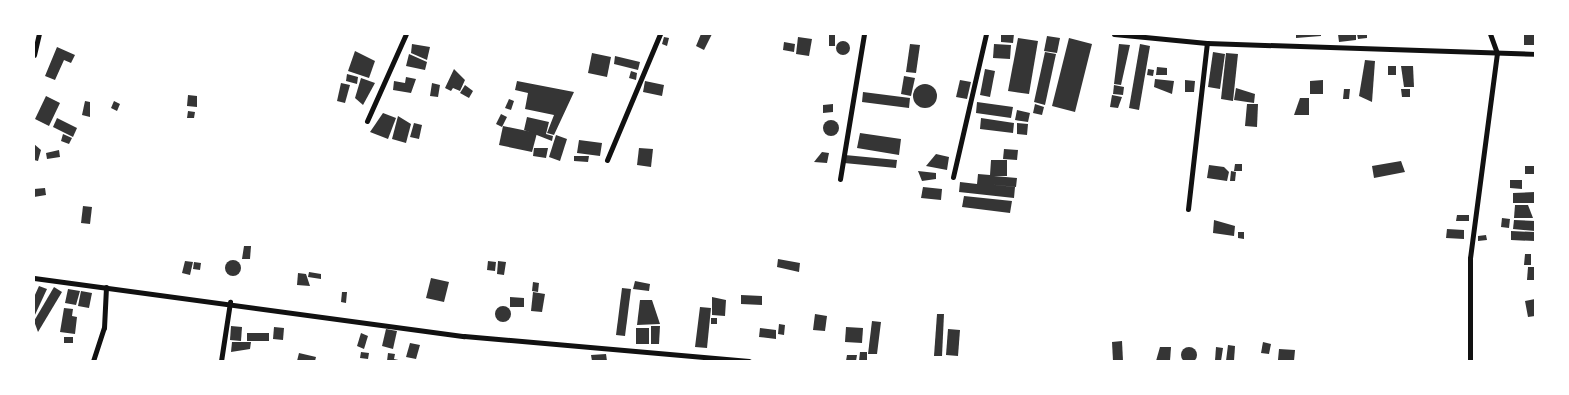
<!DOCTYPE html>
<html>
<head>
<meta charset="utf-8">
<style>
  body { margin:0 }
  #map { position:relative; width:1569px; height:395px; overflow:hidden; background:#fff; font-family:Montserrat,sans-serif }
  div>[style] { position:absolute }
  .building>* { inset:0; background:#353535 }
  .round { border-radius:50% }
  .minor>* { height:5px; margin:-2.5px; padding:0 2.5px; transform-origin:2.5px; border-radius:2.5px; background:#111 }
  span { translate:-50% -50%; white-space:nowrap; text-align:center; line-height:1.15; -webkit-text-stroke:5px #fff; paint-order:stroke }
  .frame { position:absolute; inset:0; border:35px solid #fff; pointer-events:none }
</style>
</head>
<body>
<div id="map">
  <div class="building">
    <i style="clip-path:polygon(701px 34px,712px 34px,704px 50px,696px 46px)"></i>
    <i style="clip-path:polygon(1001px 34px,1014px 34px,1013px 43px,1001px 42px)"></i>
    <i style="clip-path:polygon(1296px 34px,1321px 34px,1321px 36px,1296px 38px)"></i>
    <i style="clip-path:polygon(1338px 34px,1356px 34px,1356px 40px,1339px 42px)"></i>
    <i style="clip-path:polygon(1357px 34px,1367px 34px,1367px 38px,1358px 39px)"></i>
    <i style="clip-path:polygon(1524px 34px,1535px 34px,1535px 45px,1524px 45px)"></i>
    <i style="clip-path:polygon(829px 35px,835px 35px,835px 46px,829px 46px)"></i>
    <i style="clip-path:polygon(1047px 36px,1060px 38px,1057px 53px,1044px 51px)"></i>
    <i style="clip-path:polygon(664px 37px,669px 38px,667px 46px,662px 44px)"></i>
    <i style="clip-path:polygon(798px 37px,812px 39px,809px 56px,796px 54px)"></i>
    <i style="clip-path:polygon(1018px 38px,1038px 41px,1029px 94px,1008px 91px)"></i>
    <i style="clip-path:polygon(1069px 38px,1092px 44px,1075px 112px,1052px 106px)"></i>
    <i class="round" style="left:836px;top:41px;width:14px;height:14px"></i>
    <i style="clip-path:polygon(784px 42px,795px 44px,794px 52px,783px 50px)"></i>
    <i style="clip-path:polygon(412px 44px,430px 47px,427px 60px,411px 53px)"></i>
    <i style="clip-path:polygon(910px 44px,920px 45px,916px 73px,906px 72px)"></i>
    <i style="clip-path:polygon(994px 44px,1011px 45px,1010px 59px,993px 58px)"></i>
    <i style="clip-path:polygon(1119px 44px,1130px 45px,1121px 85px,1114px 84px)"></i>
    <i style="clip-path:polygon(1140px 44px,1150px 46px,1139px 110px,1129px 108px)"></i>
    <i style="clip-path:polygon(57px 47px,75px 55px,71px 63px,64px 60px,55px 80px,45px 76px)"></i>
    <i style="clip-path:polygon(355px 51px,375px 61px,369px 78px,348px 71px)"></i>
    <i style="clip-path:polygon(1045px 52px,1056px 54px,1045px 105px,1034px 102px)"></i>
    <i style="clip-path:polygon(1213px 52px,1225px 54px,1220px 89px,1208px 87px)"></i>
    <i style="clip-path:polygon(592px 53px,611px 57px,607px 77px,588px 73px)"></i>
    <i style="clip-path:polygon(1226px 53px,1238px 54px,1233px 101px,1221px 99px)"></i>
    <i style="clip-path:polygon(409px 54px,427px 62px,425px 70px,406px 66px)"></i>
    <i style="clip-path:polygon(615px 56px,640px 62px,638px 70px,614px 64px)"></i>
    <i style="clip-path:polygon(1365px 60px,1375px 61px,1372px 102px,1359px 96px)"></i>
    <i style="clip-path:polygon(1388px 66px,1396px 66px,1396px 75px,1388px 75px)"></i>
    <i style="clip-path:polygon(1401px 66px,1413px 66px,1414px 87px,1404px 87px)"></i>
    <i style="clip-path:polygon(1157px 67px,1167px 68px,1167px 75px,1156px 75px)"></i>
    <i style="clip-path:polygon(454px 69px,465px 80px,460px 91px,453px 88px,451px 91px,445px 88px)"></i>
    <i style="clip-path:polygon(985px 69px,995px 71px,990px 97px,980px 95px)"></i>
    <i style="clip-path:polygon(1148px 69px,1154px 70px,1153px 76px,1147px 75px)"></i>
    <i style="clip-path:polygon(631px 71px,637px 73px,636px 80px,629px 78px)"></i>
    <i style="clip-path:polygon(347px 74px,358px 77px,357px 84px,346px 81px)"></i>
    <i style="clip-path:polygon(904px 76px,915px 78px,911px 96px,901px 94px)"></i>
    <i style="clip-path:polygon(406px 77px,416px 79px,411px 93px,393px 90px,394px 81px,405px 83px)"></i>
    <i style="clip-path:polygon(361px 78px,375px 83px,363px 105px,355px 98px)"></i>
    <i style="clip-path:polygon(1155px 79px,1174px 81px,1172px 94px,1154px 87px)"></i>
    <i style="clip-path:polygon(960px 80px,971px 82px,967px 99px,956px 97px)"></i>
    <i style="clip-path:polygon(1185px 80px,1195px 81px,1194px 92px,1185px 92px)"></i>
    <i style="clip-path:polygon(1323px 80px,1323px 94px,1310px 94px,1310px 81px)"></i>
    <i style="clip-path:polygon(517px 81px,574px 92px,554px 135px,547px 133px,554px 115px,525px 109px,528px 93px,515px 90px)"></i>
    <i style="clip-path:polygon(645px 81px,664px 85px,662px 96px,643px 92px)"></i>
    <i style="clip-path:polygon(341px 83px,350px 85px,345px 103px,337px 101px)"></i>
    <i style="clip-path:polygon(432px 83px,440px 85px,438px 97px,430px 96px)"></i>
    <i class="round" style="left:913px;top:84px;width:24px;height:24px"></i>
    <i style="clip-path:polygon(465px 85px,473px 91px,469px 98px,460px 93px)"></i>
    <i style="clip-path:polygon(1114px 85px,1124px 87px,1123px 95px,1113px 94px)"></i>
    <i style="clip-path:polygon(1236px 88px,1255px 94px,1254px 103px,1234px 100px)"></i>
    <i style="clip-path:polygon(1344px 89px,1350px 89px,1349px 99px,1343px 99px)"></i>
    <i style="clip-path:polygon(1401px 89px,1410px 89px,1410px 97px,1402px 97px)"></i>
    <i style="clip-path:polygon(863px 92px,910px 98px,909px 108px,862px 102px)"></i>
    <i style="clip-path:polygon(188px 95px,197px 96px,197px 107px,187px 106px)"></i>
    <i style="clip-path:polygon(1112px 95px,1122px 97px,1118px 108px,1110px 107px)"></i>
    <i style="clip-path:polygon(46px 96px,60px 103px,49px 126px,35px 119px)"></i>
    <i style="clip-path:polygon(1300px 98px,1309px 98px,1309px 115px,1294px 115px)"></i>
    <i style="clip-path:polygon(509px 99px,514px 101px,511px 110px,505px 108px)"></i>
    <i style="clip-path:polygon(85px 101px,90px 102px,90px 117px,82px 115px)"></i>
    <i style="clip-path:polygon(114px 101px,120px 104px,117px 111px,111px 108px)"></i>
    <i style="clip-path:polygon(977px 102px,1013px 107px,1011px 118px,976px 113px)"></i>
    <i style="clip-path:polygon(833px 104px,833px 112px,823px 113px,823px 105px)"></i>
    <i style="clip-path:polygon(1035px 104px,1044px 107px,1042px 115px,1033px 113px)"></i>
    <i style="clip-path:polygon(1247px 104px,1258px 104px,1257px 127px,1245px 126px)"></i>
    <i style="clip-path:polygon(1017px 110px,1030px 113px,1028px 122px,1015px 120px)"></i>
    <i style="clip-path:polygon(188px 111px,195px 112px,194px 118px,187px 118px)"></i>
    <i style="clip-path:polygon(383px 113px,396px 118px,388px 139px,370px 132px)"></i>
    <i style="clip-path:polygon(501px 114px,507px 117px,502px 127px,496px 124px)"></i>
    <i style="clip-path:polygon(398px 116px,411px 124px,406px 143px,392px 139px)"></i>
    <i style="clip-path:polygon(527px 117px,549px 122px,546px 134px,553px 136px,552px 141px,524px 130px)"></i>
    <i style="clip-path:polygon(57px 118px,77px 128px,73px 137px,53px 127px)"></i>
    <i style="clip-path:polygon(981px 118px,1014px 123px,1013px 133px,980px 129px)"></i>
    <i class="round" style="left:823px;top:120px;width:16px;height:16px"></i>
    <i style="clip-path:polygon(414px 123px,422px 125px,419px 139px,410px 137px)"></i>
    <i style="clip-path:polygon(1017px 123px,1028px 124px,1027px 135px,1017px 134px)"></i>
    <i style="clip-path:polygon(503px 126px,537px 133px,532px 152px,499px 145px)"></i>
    <i style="clip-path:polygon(860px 133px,901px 139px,899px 155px,857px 148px)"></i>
    <i style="clip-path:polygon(63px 134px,72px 138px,69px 144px,61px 141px)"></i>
    <i style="clip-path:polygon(556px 135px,567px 139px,560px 161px,549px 157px)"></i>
    <i style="clip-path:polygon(579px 140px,602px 143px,600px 156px,577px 153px)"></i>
    <i style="clip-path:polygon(34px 144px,41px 150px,38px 161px,34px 160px)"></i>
    <i style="clip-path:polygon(534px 148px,548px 148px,546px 158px,533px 156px)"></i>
    <i style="clip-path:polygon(639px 148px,653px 149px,651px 167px,637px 165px)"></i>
    <i style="clip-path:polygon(1004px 149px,1018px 150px,1017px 160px,1003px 159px)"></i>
    <i style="clip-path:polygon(59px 150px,60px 157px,47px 159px,46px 153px)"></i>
    <i style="clip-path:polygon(822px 152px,829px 153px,827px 163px,814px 162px)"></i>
    <i style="clip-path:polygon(936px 154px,949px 157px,947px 170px,926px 166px)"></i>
    <i style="clip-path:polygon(845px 155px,897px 160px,896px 168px,844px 163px)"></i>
    <i style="clip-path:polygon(574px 156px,589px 156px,588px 162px,574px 161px)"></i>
    <i style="clip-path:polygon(991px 160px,1007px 160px,1007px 176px,994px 176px,1017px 178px,1016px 187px,986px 184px,1015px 187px,1014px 198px,959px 192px,960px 182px,977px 184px,978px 174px,990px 175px)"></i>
    <i style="clip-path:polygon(1401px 161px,1405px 172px,1374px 178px,1372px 166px)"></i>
    <i style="clip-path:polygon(1235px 164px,1242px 164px,1242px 171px,1234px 171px)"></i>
    <i style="clip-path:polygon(1209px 165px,1224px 167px,1229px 172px,1227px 181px,1207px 178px)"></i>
    <i style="clip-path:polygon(1525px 166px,1535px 166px,1535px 174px,1525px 174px)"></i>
    <i style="clip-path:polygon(918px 171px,936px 173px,936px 179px,922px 181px)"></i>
    <i style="clip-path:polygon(1231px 171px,1236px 172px,1235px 181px,1230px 181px)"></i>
    <i style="clip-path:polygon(1510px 180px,1522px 180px,1522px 189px,1510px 188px)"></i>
    <i style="clip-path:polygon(923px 187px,942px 189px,941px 200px,921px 198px)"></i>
    <i style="clip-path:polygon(45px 188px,46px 195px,34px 197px,34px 189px)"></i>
    <i style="clip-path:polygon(1535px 192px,1535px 203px,1513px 203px,1513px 193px)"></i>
    <i style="clip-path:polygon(964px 196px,1012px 201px,1010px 213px,962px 207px)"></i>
    <i style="clip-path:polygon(1515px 205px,1528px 205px,1533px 218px,1514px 218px)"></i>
    <i style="clip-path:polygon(83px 206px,92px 207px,90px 224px,81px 223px)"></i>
    <i style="clip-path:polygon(1457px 215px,1469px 215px,1469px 221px,1456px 221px)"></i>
    <i style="clip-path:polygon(1502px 218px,1510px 219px,1509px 228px,1501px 227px)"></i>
    <i style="clip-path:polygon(1214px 220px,1235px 226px,1234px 236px,1213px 233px)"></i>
    <i style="clip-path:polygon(1514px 220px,1535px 221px,1535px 231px,1513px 229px)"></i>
    <i style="clip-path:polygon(1447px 229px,1464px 230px,1464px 239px,1446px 238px)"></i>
    <i style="clip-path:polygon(1511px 231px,1535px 232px,1535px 241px,1511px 240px)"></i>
    <i style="clip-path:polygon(1238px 232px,1244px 232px,1244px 239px,1238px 238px)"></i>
    <i style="clip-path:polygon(1486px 235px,1487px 240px,1478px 241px,1478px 236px)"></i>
    <i style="clip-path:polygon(244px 246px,251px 246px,250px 259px,242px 259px)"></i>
    <i style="clip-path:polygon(1525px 254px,1531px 254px,1531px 265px,1524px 265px)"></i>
    <i style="clip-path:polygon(778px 259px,800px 263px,799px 272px,777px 267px)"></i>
    <i class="round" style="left:225px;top:260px;width:16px;height:16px"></i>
    <i style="clip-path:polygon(185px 261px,193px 262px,190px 275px,182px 273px)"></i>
    <i style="clip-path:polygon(488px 261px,496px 262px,495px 271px,487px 270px)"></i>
    <i style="clip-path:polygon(498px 261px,506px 262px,504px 275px,497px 274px)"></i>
    <i style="clip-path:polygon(194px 262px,201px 263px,200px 270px,193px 269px)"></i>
    <i style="clip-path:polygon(1528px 267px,1535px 267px,1535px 280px,1527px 280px)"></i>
    <i style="clip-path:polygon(309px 272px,321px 274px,321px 279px,308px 277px)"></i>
    <i style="clip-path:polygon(298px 273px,306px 274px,310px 286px,297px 285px)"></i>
    <i style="clip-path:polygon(431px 278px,449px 282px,444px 302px,426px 298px)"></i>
    <i style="clip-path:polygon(635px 281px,650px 284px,649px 291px,633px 289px)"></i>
    <i style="clip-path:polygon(533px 282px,539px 283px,538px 292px,532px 291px)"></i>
    <i style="clip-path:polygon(39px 286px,47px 289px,34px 317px,34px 297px)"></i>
    <i style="clip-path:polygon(54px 287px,62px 292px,38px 332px,34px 321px)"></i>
    <i style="clip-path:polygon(622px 288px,631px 289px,625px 336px,616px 335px)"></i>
    <i style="clip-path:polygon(68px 289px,80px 291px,76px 305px,65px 303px)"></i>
    <i style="clip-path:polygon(81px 291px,92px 293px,89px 308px,78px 306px)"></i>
    <i style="clip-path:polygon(342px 292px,347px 292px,346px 303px,341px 302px)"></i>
    <i style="clip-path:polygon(533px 292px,545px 294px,542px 312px,531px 311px)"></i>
    <i style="clip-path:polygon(741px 295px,762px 296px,762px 305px,741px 304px)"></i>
    <i style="clip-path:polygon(510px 297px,524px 298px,524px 307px,510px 307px)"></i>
    <i style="clip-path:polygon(712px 297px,726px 300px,725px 316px,712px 315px)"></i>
    <i style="clip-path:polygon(1535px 299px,1535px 316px,1528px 317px,1525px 301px)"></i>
    <i style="clip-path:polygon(640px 300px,652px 300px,660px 324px,637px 325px)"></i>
    <i class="round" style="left:495px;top:306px;width:16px;height:16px"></i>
    <i style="clip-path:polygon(700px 307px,711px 308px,707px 348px,695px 347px)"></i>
    <i style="clip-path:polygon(64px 308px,73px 309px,72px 316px,77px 317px,75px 334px,60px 332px)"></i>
    <i style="clip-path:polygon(815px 314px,827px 316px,825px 331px,813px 330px)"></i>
    <i style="clip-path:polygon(937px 314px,944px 314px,942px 356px,934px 356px)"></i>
    <i style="clip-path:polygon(711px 318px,717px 318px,717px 324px,711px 324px)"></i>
    <i style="clip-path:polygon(872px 321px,881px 322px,877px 354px,868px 354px)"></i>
    <i style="clip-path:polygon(779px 324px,785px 325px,784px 335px,778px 334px)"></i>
    <i style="clip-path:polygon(231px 326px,242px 327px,241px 341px,230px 340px)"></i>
    <i style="clip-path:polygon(651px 326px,660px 326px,659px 344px,651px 344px)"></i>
    <i style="clip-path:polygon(274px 327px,284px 328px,283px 340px,273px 339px)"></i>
    <i style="clip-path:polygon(846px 327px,863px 328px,862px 343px,845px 342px)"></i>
    <i style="clip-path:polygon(636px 328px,649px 328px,649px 344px,636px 344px)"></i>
    <i style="clip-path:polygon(760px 328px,776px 330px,776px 339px,759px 337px)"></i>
    <i style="clip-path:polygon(386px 329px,397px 331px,393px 349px,382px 346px)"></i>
    <i style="clip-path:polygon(948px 329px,960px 330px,958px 356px,946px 355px)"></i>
    <i style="clip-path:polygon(247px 333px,269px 333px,269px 341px,247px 341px)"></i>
    <i style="clip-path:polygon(361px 333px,368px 336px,364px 349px,357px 346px)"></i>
    <i style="clip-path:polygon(64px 337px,73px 337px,73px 343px,64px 343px)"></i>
    <i style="clip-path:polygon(1122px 341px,1123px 361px,1113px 361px,1112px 342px)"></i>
    <i style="clip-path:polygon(232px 342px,251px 342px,250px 349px,231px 352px)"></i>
    <i style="clip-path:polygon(1263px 342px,1271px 344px,1269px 354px,1261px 353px)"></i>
    <i style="clip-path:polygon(410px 343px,420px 345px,416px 359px,406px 357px)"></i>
    <i style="clip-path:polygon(1228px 345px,1235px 346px,1234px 361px,1226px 361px)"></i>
    <i style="clip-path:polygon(1160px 347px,1171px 347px,1170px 361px,1156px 361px)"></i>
    <i style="clip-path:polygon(1216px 347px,1223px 348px,1221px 361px,1215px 361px)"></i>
    <i class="round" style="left:1181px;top:347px;width:16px;height:16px"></i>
    <i style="clip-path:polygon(1279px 349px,1295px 350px,1294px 361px,1278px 360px)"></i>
    <i style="clip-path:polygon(361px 352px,369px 353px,368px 359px,360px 358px)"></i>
    <i style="clip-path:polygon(860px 352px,867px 352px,867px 361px,859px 361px)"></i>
    <i style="clip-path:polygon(299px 353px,316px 357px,315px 361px,297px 361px)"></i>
    <i style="clip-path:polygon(388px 353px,395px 354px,394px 359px,403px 361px,387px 361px)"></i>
    <i style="clip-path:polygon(606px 354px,607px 361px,592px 361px,591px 355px)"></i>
    <i style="clip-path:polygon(847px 355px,857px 355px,856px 361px,846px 361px)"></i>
  </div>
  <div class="minor">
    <i style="left:1114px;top:34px;width:93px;rotate:5.5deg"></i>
    <i style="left:1207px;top:43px;width:328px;rotate:1.9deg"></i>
    <i style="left:34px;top:55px;width:22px;rotate:-77deg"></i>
    <i style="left:367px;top:121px;width:95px;rotate:-65.9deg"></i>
    <i style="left:607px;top:160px;width:137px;rotate:-67.2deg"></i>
    <i style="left:953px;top:177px;width:147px;rotate:-77deg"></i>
    <i style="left:840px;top:179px;width:147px;rotate:-80.6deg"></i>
    <i style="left:1188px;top:209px;width:167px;rotate:-83.5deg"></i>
    <i style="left:34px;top:278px;width:434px;rotate:7.7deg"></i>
    <i style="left:464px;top:336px;width:286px;rotate:5deg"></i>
    <i style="left:93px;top:361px;width:35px;rotate:-72deg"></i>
    <i style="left:104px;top:328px;width:41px;rotate:-87.2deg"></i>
    <i style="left:221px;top:361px;width:60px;rotate:-81.3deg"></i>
    <i style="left:1470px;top:361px;width:103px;rotate:-90deg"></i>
    <i style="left:1470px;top:258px;width:207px;rotate:-82.5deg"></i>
    <i style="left:1497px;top:53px;width:20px;rotate:-110deg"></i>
  </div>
  <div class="frame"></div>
</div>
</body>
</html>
